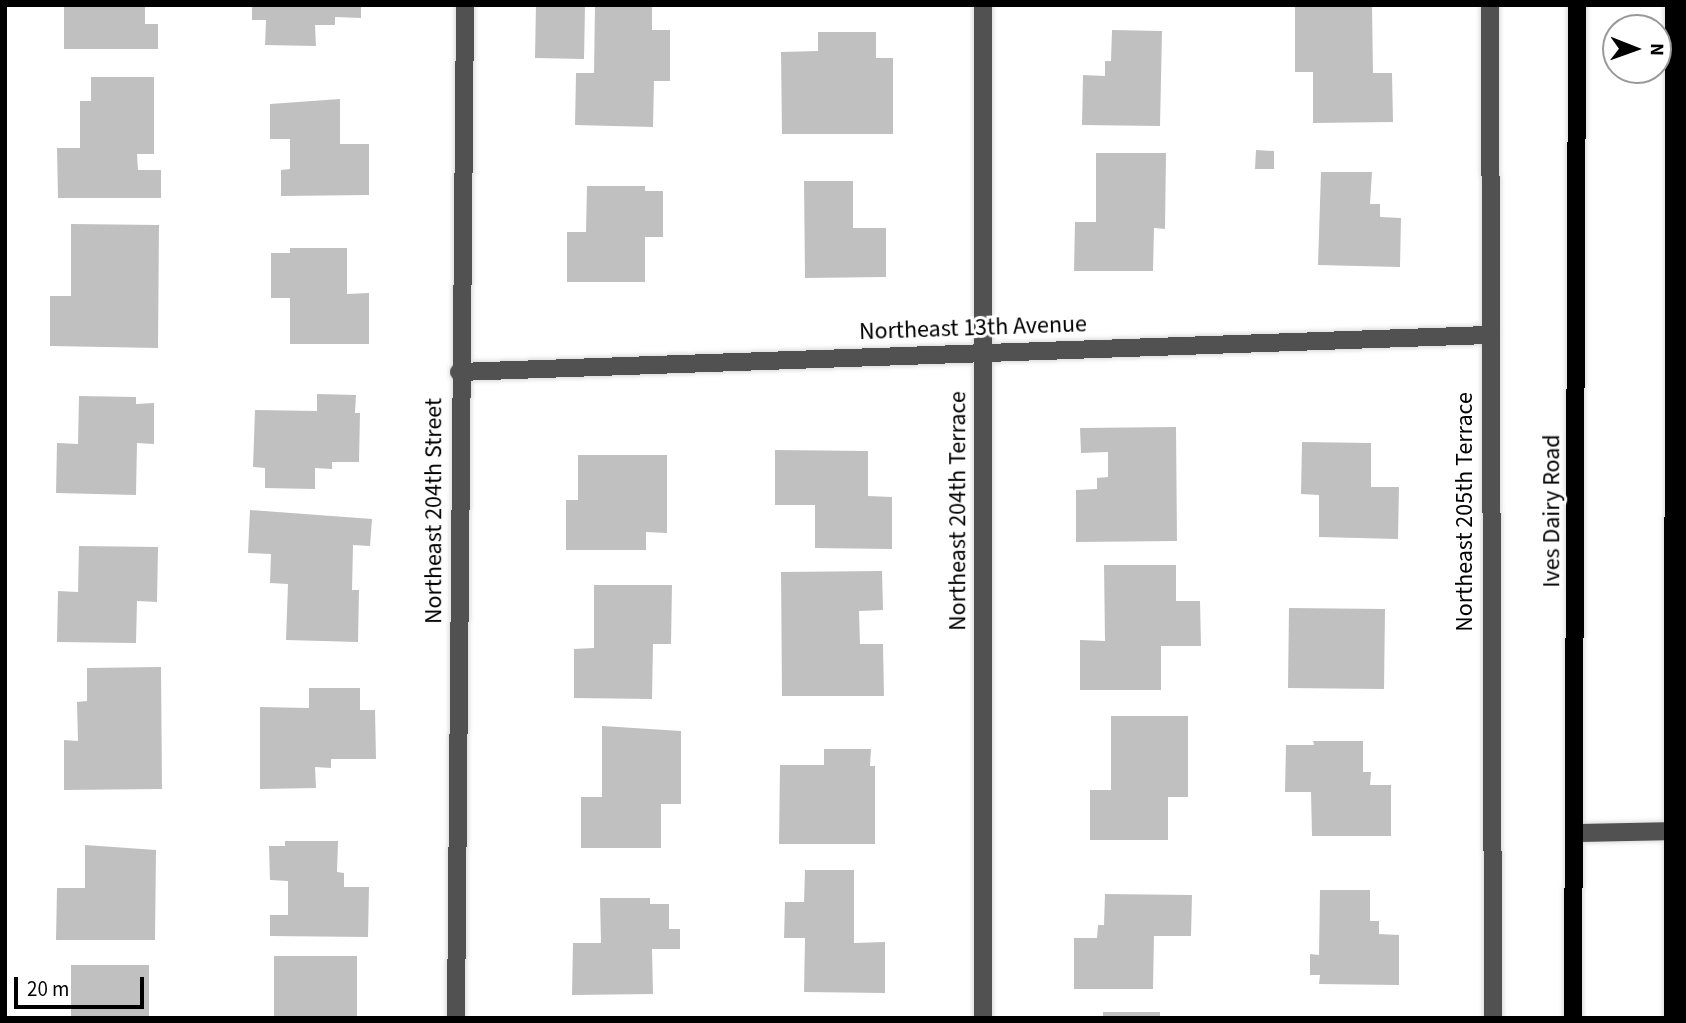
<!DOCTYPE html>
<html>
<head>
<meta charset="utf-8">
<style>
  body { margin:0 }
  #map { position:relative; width:1686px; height:1023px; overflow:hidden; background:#fff; font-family:"Source Sans 3",sans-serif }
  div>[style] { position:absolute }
  .building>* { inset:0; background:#c0c0c0 }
  .roads { filter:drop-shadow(0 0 2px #dbdbdb) drop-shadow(0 0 2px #dbdbdb) }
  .minor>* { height:18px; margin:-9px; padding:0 9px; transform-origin:9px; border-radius:9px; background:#515151 }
  .major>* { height:18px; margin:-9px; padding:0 9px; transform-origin:9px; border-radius:9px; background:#000 }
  span { translate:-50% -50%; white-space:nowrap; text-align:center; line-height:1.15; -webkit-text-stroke:6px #fff; paint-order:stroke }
  .street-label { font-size:24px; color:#000 }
  .frame { position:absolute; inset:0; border:7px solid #000; pointer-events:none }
  .north { position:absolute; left:1602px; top:14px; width:70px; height:70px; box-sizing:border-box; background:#fff; border:2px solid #999; border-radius:50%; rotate:91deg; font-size:19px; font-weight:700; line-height:28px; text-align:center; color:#000 }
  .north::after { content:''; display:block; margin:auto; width:24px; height:32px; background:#000; clip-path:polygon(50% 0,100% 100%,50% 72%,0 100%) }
  .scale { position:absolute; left:14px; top:977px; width:130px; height:32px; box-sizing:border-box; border:4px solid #000; border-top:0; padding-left:9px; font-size:21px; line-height:24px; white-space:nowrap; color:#000; -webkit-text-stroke:5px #fff; paint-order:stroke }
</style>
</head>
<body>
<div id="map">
  <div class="building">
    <i style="clip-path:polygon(64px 5px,145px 5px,145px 24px,158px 24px,158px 49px,64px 49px)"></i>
    <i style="clip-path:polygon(252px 5px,361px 5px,361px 18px,335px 17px,335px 25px,315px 25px,316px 46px,265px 45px,266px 20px,252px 20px)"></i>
    <i style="clip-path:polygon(536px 5px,585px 5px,584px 59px,535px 58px)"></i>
    <i style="clip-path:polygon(595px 5px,652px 5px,652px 30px,670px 30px,670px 81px,654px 81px,653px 127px,575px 125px,576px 73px,594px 73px)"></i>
    <i style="clip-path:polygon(1295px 5px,1372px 5px,1373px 73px,1392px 73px,1393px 122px,1313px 123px,1313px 72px,1295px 72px)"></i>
    <i style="clip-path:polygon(1112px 30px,1162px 31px,1160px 126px,1082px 125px,1083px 75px,1105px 76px,1105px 61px,1111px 61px)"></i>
    <i style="clip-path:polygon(818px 32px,876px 32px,876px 58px,893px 58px,893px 134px,782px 134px,781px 52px,818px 51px)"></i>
    <i style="clip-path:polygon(91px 77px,154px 77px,154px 154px,137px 154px,138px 170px,161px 170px,161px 198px,58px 198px,57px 148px,80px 148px,80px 101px,91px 101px)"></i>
    <i style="clip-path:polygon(340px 99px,340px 144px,369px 144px,369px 195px,281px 196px,281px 170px,290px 169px,290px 139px,270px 139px,270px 104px)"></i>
    <i style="clip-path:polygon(1256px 150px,1274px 151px,1274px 169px,1255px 169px)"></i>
    <i style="clip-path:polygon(1096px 153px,1166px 153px,1165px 229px,1154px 228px,1153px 271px,1074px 271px,1075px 222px,1096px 222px)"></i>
    <i style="clip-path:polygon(1321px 172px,1372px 172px,1370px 204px,1380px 204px,1380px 217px,1401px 218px,1400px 267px,1318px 265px)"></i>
    <i style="clip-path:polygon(804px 181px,853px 181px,853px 228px,886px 228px,886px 277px,805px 278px)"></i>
    <i style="clip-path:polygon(587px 186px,645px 186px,645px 191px,663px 191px,663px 237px,645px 237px,645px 282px,567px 282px,567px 232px,586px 232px)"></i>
    <i style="clip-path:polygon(71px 224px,159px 225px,158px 348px,50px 346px,50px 296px,71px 296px)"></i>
    <i style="clip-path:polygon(290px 248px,347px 248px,347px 294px,369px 293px,369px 344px,290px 344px,290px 298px,271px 298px,271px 253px,290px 253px)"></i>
    <i style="clip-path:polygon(317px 394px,356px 395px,355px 413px,360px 413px,359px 462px,332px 462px,332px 469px,315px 468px,315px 489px,265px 488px,265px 468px,253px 467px,255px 410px,317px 411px)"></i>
    <i style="clip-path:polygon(79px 396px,136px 397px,136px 404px,154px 403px,154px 444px,137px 443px,136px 495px,56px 493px,57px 443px,78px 444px)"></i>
    <i style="clip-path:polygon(1176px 427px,1177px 541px,1076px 542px,1076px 490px,1097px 489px,1097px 478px,1108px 477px,1108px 452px,1081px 453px,1080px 428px)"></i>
    <i style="clip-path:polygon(1302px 442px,1371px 443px,1371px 487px,1399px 487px,1398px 539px,1319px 537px,1319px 495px,1301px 494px)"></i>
    <i style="clip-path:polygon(775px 450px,868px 451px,868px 496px,892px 497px,892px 549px,815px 548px,815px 505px,775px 505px)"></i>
    <i style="clip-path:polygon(578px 455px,667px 455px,667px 533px,646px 532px,646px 550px,566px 550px,566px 500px,578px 500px)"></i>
    <i style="clip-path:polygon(250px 510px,372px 519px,370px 546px,353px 545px,352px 590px,359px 590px,358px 642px,286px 640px,288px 584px,270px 583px,271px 554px,248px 553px)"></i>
    <i style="clip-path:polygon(79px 546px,158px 547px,157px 602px,137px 601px,136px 643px,57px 642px,58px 591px,78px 592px)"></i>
    <i style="clip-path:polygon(1104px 565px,1176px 565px,1176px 601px,1200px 601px,1201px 646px,1161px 646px,1161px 690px,1080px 690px,1080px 640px,1105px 641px)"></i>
    <i style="clip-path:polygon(882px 571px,883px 610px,859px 611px,860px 644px,883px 644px,884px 696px,782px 696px,781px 572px)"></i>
    <i style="clip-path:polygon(594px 585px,672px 585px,671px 644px,653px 644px,652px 699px,574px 698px,574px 649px,594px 648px)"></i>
    <i style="clip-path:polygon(1289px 608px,1385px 609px,1384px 689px,1288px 688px)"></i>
    <i style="clip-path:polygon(161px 667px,162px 789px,64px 790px,64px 740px,78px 741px,77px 702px,87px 701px,87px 668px)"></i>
    <i style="clip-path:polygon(309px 688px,360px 688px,360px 710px,375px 710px,376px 759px,331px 759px,331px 768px,315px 767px,316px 788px,260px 789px,260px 707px,309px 708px)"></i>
    <i style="clip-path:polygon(1111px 716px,1188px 716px,1188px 797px,1168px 797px,1168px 840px,1090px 840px,1090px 790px,1111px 790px)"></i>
    <i style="clip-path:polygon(602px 726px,681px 731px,681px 804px,661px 804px,661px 848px,581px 848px,581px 797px,602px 797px)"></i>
    <i style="clip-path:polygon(1313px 741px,1363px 741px,1363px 772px,1371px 772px,1370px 785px,1391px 785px,1391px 836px,1312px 836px,1311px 792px,1285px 792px,1286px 745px,1314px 745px)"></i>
    <i style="clip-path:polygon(824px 749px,871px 749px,870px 766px,875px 766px,875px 844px,779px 844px,780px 765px,824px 765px)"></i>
    <i style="clip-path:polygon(285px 841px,338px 841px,337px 872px,344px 873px,344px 887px,369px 887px,368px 937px,270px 936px,270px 915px,288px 915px,288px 881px,270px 880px,269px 846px,285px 846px)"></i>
    <i style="clip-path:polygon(85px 845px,156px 850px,155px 940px,56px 940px,57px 888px,85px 888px)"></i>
    <i style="clip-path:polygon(805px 870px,854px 870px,854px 943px,885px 942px,885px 993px,804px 992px,805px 938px,784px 938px,785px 902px,804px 902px)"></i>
    <i style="clip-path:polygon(1320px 890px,1370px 890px,1370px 921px,1379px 921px,1379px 934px,1399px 935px,1399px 985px,1319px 984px,1320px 975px,1310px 975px,1310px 954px,1319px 955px)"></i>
    <i style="clip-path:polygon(1105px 894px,1192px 895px,1191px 936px,1154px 936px,1153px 989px,1074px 989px,1074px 938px,1097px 938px,1098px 925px,1104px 925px)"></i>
    <i style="clip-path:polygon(600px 898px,650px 898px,650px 904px,669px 904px,669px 929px,680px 929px,680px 949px,652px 949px,653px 994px,572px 995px,573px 943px,601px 943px)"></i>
    <i style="clip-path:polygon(274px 956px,357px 956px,357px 1018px,274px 1018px)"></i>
    <i style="clip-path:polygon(71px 965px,149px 965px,149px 1018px,71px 1018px)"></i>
    <i style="clip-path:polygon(1103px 1012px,1160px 1012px,1160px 1018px,1103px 1018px)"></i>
  </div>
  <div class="roads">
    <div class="minor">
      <i style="left:1490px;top:5px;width:1013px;rotate:89.83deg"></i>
      <i style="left:459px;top:372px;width:1030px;rotate:-2.06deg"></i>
      <i style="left:1576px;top:833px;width:105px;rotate:-1.1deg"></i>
      <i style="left:456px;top:1018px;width:1013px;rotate:-89.49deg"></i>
      <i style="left:983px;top:1018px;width:1013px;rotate:-90deg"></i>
    </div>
    <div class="major">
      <i style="left:1573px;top:1018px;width:1013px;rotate:-89.77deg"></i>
      <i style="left:1673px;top:1018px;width:1013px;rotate:-89.94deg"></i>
    </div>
  </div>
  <div class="street-label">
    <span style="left:973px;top:328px;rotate:-2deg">Northeast 13th Avenue</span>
    <span style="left:434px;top:511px;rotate:-90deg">Northeast 204th Street</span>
    <span style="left:958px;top:511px;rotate:-90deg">Northeast 204th Terrace</span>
    <span style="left:1552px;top:511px;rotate:-90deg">Ives Dairy Road</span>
    <span style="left:1465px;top:512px;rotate:-90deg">Northeast 205th Terrace</span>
  </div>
  <div class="frame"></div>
  <div class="north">N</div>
  <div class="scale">20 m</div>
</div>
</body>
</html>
